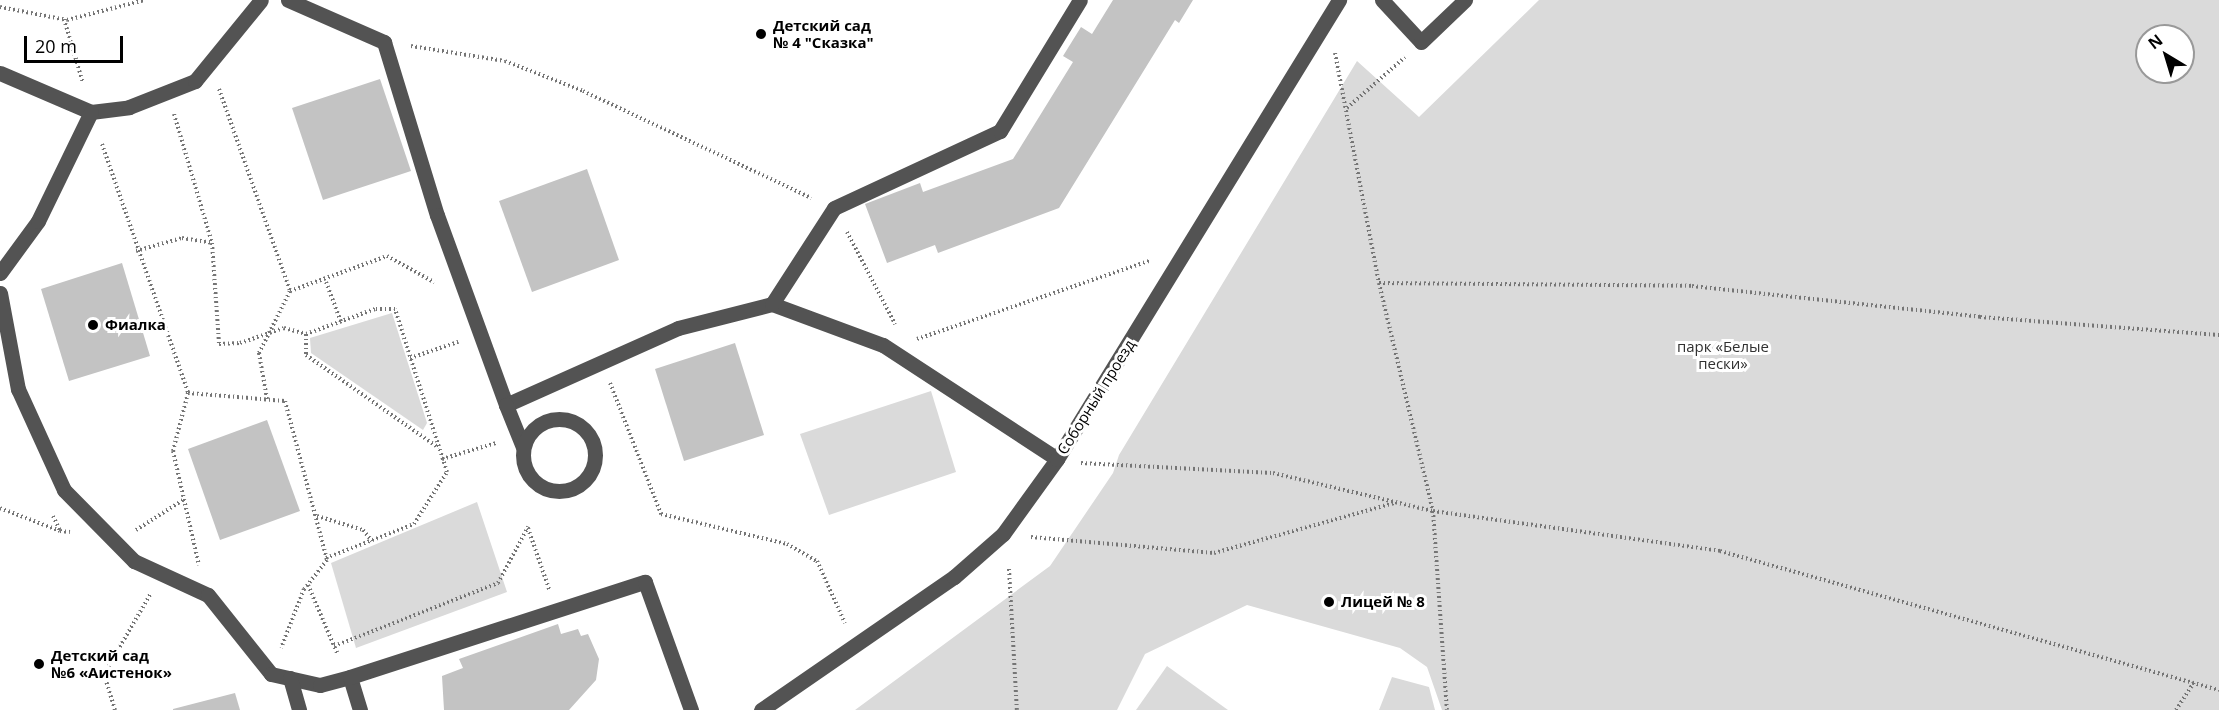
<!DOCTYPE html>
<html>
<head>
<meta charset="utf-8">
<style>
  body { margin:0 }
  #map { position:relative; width:2219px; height:710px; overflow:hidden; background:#fff; font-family:"Open Sans",sans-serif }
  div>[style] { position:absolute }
  .green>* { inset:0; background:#dadada }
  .building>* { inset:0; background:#c3c3c3 }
  .path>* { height:4px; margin-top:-2px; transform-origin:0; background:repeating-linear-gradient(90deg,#757575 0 1.5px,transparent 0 4.5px) }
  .minor>* { height:15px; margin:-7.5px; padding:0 7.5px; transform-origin:7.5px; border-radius:7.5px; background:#535353 }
  .minor>.ring { margin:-7.5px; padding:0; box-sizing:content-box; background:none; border:15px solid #535353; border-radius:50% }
  .path-bridge>* { height:4px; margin-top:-2px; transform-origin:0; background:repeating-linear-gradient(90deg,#757575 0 1.5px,transparent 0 4.5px) }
  .dots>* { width:16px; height:16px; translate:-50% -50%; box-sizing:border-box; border:3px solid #fff; border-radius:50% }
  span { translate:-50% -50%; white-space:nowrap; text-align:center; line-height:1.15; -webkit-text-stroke:6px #fff; paint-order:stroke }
  .poi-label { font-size:15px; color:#000; font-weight:700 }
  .left { translate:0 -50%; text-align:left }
  .park-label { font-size:15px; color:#313131 }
  .street-label { font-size:15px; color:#000 }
  .north { position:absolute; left:2135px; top:24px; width:60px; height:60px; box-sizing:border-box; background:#fff; border:2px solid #999; border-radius:50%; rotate:322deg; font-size:16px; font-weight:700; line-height:24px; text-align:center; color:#000 }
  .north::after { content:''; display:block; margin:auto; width:21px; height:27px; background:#000; clip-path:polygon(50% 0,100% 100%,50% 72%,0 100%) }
  .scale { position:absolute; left:24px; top:36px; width:99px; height:27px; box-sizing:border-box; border:3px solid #000; border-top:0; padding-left:8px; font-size:18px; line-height:21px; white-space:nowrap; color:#000; -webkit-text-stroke:4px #fff; paint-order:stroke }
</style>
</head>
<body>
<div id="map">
  <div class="green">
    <i style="clip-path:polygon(evenodd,1539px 0,2219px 0,2219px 710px,1442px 710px,1427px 667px,1400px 648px,1247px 605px,1145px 654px,1117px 710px,855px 710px,1050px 566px,1113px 473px,1119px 455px,1357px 61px,1419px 117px,1539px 0,2147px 36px,2183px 36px,2183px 72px,2147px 72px,2147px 36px)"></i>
    <i style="clip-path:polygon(392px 313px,427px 423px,423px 430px,311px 353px,310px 338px)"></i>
    <i style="clip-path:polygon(931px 391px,956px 472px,829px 515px,800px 434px)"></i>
    <i style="clip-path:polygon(477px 502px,507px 592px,356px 648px,331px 563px)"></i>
    <i style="clip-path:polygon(1167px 666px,1228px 710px,1136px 710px)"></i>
    <i style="clip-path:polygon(1392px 677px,1429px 687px,1435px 710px,1379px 710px)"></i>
  </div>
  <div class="building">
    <i style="clip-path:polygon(1113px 0,1193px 0,1179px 23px,1175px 20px,1059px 208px,938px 253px,935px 245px,887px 263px,865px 204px,920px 183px,923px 192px,1013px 159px,1073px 62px,1063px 56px,1081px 27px,1092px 34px)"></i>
    <i style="clip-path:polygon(380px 79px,411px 171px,323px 200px,292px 108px)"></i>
    <i style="clip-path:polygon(587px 169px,619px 260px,532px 292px,499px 201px)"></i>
    <i style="clip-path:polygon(122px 263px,150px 356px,69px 381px,41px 289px)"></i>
    <i style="clip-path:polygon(735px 343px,764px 435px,684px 461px,655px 369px)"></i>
    <i style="clip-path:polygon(267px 420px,300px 511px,220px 540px,188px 449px)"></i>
    <i style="clip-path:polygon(558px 624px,561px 634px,578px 629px,581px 636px,588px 634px,599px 659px,596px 680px,569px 710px,444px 710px,442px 676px,463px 668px,459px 659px)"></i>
    <i style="clip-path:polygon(235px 693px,240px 710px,173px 710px,173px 709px)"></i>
  </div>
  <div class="path">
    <i style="left:0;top:7px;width:68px;rotate:11deg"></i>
    <i style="left:67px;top:20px;width:81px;rotate:-14.4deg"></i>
    <i style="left:64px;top:19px;width:67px;rotate:73.5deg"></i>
    <i style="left:411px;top:46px;width:95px;rotate:9.1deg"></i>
    <i style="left:505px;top:61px;width:84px;rotate:21deg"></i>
    <i style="left:583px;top:91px;width:252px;rotate:25.1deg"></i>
    <i style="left:1335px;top:53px;width:234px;rotate:79.2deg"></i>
    <i style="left:1379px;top:283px;width:234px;rotate:76.7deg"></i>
    <i style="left:1433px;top:511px;width:199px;rotate:86deg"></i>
    <i style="left:219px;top:89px;width:214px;rotate:70.6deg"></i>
    <i style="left:290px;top:291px;width:103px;rotate:-19.8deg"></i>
    <i style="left:387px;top:256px;width:54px;rotate:29deg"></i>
    <i style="left:1347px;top:108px;width:77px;rotate:-41.3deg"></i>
    <i style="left:174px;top:114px;width:134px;rotate:73.6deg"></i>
    <i style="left:102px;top:144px;width:263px;rotate:70.9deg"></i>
    <i style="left:188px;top:393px;width:97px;rotate:4.7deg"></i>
    <i style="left:285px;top:401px;width:164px;rotate:75.2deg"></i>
    <i style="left:327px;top:560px;width:37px;rotate:128deg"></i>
    <i style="left:304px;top:589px;width:63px;rotate:111.3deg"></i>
    <i style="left:847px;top:232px;width:104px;rotate:62.4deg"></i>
    <i style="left:136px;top:251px;width:48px;rotate:-15.8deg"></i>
    <i style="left:182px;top:238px;width:30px;rotate:9deg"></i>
    <i style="left:212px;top:243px;width:101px;rotate:86deg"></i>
    <i style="left:219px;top:344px;width:21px;rotate:-3deg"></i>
    <i style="left:326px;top:282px;width:43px;rotate:69.4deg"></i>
    <i style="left:1379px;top:283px;width:313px;rotate:0.5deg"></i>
    <i style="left:1692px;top:286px;width:290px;rotate:6.1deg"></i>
    <i style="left:1980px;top:317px;width:240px;rotate:4.3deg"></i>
    <i style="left:284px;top:328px;width:23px;rotate:15deg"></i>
    <i style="left:917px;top:339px;width:245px;rotate:-18.6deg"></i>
    <i style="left:410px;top:358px;width:51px;rotate:-18.4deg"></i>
    <i style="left:610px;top:383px;width:141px;rotate:68.7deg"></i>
    <i style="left:661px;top:514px;width:130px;rotate:13.4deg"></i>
    <i style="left:787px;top:544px;width:34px;rotate:30deg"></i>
    <i style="left:817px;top:561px;width:68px;rotate:65.7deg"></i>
    <i style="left:188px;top:393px;width:60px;rotate:104.5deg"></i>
    <i style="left:173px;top:451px;width:117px;rotate:77.2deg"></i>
    <i style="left:267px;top:399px;width:47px;rotate:-99.9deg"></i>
    <i style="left:259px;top:353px;width:69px;rotate:-63.4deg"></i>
    <i style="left:442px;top:459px;width:56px;rotate:-16.5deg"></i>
    <i style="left:1081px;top:463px;width:192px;rotate:3deg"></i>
    <i style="left:1273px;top:473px;width:164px;rotate:13.4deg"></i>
    <i style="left:1433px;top:511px;width:290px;rotate:7.9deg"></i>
    <i style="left:1720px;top:551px;width:518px;rotate:15.57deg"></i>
    <i style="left:0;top:508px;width:64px;rotate:21deg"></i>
    <i style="left:53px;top:516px;width:17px;rotate:65deg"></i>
    <i style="left:60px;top:531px;width:10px;rotate:6deg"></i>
    <i style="left:317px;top:516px;width:48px;rotate:16.9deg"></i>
    <i style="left:363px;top:530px;width:14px;rotate:51deg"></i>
    <i style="left:528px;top:528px;width:65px;rotate:71deg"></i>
    <i style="left:136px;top:530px;width:56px;rotate:-32.6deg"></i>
    <i style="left:1031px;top:537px;width:184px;rotate:5deg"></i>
    <i style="left:1214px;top:553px;width:187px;rotate:-15.5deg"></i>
    <i style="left:326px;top:558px;width:94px;rotate:-21.1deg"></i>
    <i style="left:414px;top:524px;width:62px;rotate:-57.6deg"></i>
    <i style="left:447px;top:472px;width:171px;rotate:-107.7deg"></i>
    <i style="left:395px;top:309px;width:20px;rotate:180deg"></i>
    <i style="left:375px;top:309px;width:73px;rotate:160.1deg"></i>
    <i style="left:306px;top:334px;width:21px;rotate:90deg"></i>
    <i style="left:306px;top:355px;width:162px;rotate:35deg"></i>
    <i style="left:1009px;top:569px;width:141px;rotate:86.8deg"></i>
    <i style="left:308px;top:585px;width:76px;rotate:66.8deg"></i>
    <i style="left:334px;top:646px;width:176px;rotate:-21deg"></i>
    <i style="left:498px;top:583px;width:64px;rotate:-61.8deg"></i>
    <i style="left:115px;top:710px;width:38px;rotate:-107deg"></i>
    <i style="left:104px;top:674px;width:94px;rotate:-59.9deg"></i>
    <i style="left:2176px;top:710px;width:33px;rotate:-57deg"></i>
  </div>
  <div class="minor">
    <i style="left:288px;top:0;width:105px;rotate:23.6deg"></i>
    <i style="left:384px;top:42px;width:181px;rotate:73deg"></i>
    <i style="left:437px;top:215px;width:202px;rotate:70deg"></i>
    <i style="left:506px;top:405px;width:188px;rotate:-24.1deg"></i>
    <i style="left:678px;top:328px;width:97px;rotate:-14.3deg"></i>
    <i style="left:772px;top:304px;width:118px;rotate:20.3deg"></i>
    <i style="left:883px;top:345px;width:208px;rotate:33.2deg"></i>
    <i style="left:1382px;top:0;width:57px;rotate:47.1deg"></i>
    <i style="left:1421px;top:42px;width:61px;rotate:-43.7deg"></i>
    <i style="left:0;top:73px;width:99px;rotate:23.2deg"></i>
    <i style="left:91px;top:112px;width:38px;rotate:-7deg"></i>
    <i style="left:129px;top:107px;width:71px;rotate:-21.5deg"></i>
    <i style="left:195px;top:81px;width:104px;rotate:-50.8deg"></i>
    <i style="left:0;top:273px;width:64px;rotate:-53.8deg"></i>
    <i style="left:38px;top:221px;width:121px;rotate:-64.1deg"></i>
    <i style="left:0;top:293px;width:98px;rotate:79.4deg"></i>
    <i style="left:18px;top:389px;width:111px;rotate:65.5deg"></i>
    <i style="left:64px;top:490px;width:100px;rotate:45.4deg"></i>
    <i style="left:134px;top:561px;width:81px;rotate:24.7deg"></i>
    <i style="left:208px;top:595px;width:101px;rotate:51.4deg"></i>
    <i style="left:271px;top:674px;width:50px;rotate:12.7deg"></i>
    <i style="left:320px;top:685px;width:31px;rotate:-15deg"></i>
    <i style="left:772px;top:304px;width:114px;rotate:-57.1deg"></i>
    <i style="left:834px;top:208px;width:183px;rotate:-24.9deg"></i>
    <i style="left:1000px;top:131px;width:153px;rotate:-58.6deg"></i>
    <i style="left:506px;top:405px;width:45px;rotate:68deg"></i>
    <i class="ring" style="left:523px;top:419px;width:57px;height:57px"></i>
    <i style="left:290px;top:678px;width:33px;rotate:74deg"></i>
    <i style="left:360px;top:710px;width:34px;rotate:-107deg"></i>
    <i style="left:350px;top:677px;width:310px;rotate:-17.9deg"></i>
    <i style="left:645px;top:582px;width:136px;rotate:70.2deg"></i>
    <i style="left:761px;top:710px;width:234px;rotate:-34.6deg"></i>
    <i style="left:954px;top:577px;width:65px;rotate:-41.3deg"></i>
    <i style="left:1003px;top:534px;width:92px;rotate:-54.2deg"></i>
    <i style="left:1057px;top:459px;width:539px;rotate:-58.43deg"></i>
  </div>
  <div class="path-bridge">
    <i style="left:240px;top:343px;width:46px;rotate:-18.8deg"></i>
  </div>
  <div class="dots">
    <i style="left:761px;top:34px;background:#000"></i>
    <i style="left:93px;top:325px;background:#000"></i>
    <i style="left:1329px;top:602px;background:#000"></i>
    <i style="left:39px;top:664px;background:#000"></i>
  </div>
  <div class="poi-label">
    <span class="left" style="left:773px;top:34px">Детский сад<br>№ 4 "Сказка"</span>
    <span class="left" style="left:105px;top:325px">Фиалка</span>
    <span class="left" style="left:1341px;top:602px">Лицей № 8</span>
    <span class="left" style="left:51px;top:664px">Детский сад<br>№6 «Аистенок»</span>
  </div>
  <div class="park-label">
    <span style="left:1723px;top:355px">парк «Белые<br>пески»</span>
  </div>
  <div class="street-label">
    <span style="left:1096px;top:397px;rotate:-58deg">Соборный проезд</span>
  </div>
  <div class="north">N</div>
  <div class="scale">20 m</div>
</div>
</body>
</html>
